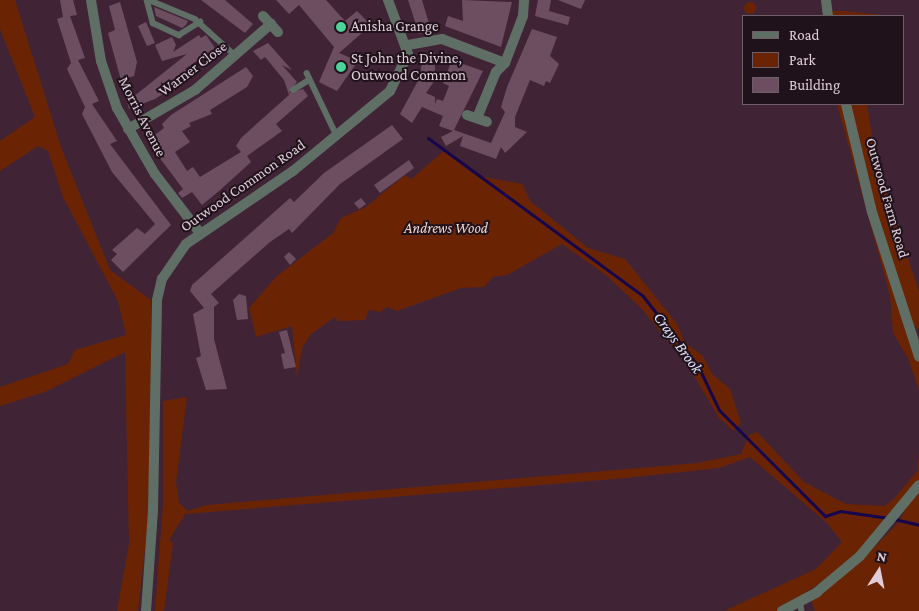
<!DOCTYPE html>
<html>
<head>
<meta charset="utf-8">
<style>
  body { margin:0 }
  #map { position:relative; width:919px; height:611px; overflow:hidden; background:#402436; font-family:"Crimson Pro",serif }
  div>[style] { position:absolute }
  .green>* { inset:0; background:#6a2404 }
  .round { border-radius:50% }
  .stream>* { height:3px; margin:-1.5px; padding:0 1.5px; transform-origin:1.5px; border-radius:1.5px; background:#16064d }
  .building>* { inset:0; background:#6d4e61 }
  .lane>* { height:5.5px; margin:-2.75px; padding:0 2.75px; transform-origin:2.75px; border-radius:2.75px; background:#5f6f66 }
  .street>* { height:10px; margin:-5px; padding:0 5px; transform-origin:5px; border-radius:5px; background:#5f6f66 }
  .dots>* { width:14px; height:14px; translate:-50% -50%; box-sizing:border-box; border:2px solid #1f121a; border-radius:50% }
  span { translate:-50% -50%; white-space:nowrap; text-align:center; line-height:1.15; -webkit-text-stroke:4px #1f121a; paint-order:stroke }
  .poi-label { font-size:15px; color:#e0cdd8 }
  .left { translate:0 -50%; text-align:left }
  .street-label { font-size:15px; color:#e0cdd8 }
  .park-label { font-size:15px; color:#f0d3c9; font-style:italic }
  .water-label { font-size:16px; color:#dfe2fc; font-style:italic }
  .legend { position:absolute; left:742px; top:15px; width:162px; height:90px; box-sizing:border-box; background:#1f121a; border:1px solid #6c5d66; margin:0; padding:6px 9px; list-style:none; font-size:15px; color:#e0cdd8 }
  .legend li { display:flex; align-items:center; gap:10px; height:25px }
  .legend b { width:25px; border:1px solid #6c5d66 }
  .north { position:absolute; left:854px; top:546px; width:50px; height:50px; -webkit-text-stroke:4px #1f121a; paint-order:stroke; rotate:11deg; font-size:14px; font-weight:700; line-height:20px; text-align:center; color:#e0cdd8 }
  .north::after { content:''; display:block; margin:auto; width:18px; height:22px; background:#e0cdd8; clip-path:polygon(50% 0,100% 100%,50% 72%,0 100%) }
</style>
</head>
<body>
<div id="map">
  <div class="green">
    <i style="clip-path:polygon(0 0,15px 0,61px 147px,110px 270px,151px 300px,151px 494px,138px 611px,117px 611px,129px 544px,125px 352px,45px 392px,0 406px,0 387px,68px 364px,75px 350px,126px 335px,118px 301px,63px 197px,48px 151px,38px 146px,0 171px,0 141px,35px 117px,0 29px)"></i>
    <i class="round" style="left:744px;top:2px;width:12px;height:12px"></i>
    <i style="clip-path:polygon(827px 11px,845px 11px,892px 16px,828px 16px)"></i>
    <i style="clip-path:polygon(837px 104px,867px 104px,876px 162px,919px 291px,919px 330px,907px 319px,919px 360px,919px 390px,908px 358px,893px 333px,890px 295px)"></i>
    <i style="clip-path:polygon(444px 151px,480px 176px,522px 184px,530px 201px,588px 248px,625px 259px,677px 324px,685px 343px,703px 356px,712px 374px,730px 389px,741px 423px,734px 431px,719px 418px,689px 367px,642px 309px,607px 276px,562px 244px,507px 275px,493px 277px,484px 287px,461px 288px,397px 311px,387px 307px,380px 312px,369px 310px,365px 320px,338px 321px,335px 317px,311px 334px,302px 348px,297px 377px,292px 326px,256px 337px,249px 308px,276px 277px,333px 233px,341px 218px,366px 207px,405px 175px,411px 179px)"></i>
    <i style="clip-path:polygon(187px 397px,176px 482px,179px 503px,188px 511px,207px 505px,698px 463px,741px 454px,749px 435px,757px 432px,804px 482px,846px 504px,884px 506px,893px 500px,917px 471px,919px 452px,919px 481px,850px 564px,777px 611px,724px 611px,816px 569px,842px 542px,827px 523px,750px 457px,719px 468px,626px 478px,185px 514px,169px 540px,173px 543px,164px 611px,155px 611px,163px 505px,163px 401px)"></i>
    <i style="clip-path:polygon(919px 485px,919px 611px,815px 611px,810px 596px,855px 567px,898px 523px)"></i>
  </div>
  <div class="stream">
    <i style="left:428px;top:138px;width:265px;rotate:36.3deg"></i>
    <i style="left:642px;top:295px;width:90px;rotate:51.7deg"></i>
    <i style="left:698px;top:366px;width:49px;rotate:64.5deg"></i>
    <i style="left:719px;top:410px;width:150px;rotate:45deg"></i>
    <i style="left:825px;top:516px;width:16px;rotate:-18deg"></i>
    <i style="left:840px;top:511px;width:49px;rotate:8.3deg"></i>
    <i style="left:894px;top:519px;width:26px;rotate:13deg"></i>
  </div>
  <div class="building">
    <i style="clip-path:polygon(60px 0,73px 0,77px 15px,70px 16px,85px 58px,78px 60px,99px 101px,92px 104px,117px 141px,110px 144px,171px 225px,123px 272px,111px 260px,117px 254px,112px 250px,137px 228px,145px 234px,155px 224px,112px 172px,82px 114px,85px 107px,67px 69px,71px 63px,57px 19px,63px 17px)"></i>
    <i style="clip-path:polygon(201px 0,225px 0,253px 24px,245px 33px)"></i>
    <i style="clip-path:polygon(276px 0,326px 0,345px 21px,357px 11px,371px 25px,339px 53px,358px 61px,337px 91px,319px 82px,334px 47px,299px 5px,289px 14px)"></i>
    <i style="clip-path:polygon(408px 0,422px 0,431px 30px,419px 34px)"></i>
    <i style="clip-path:polygon(462px 0,512px 2px,501px 47px,445px 26px,448px 16px,463px 21px)"></i>
    <i style="clip-path:polygon(538px 0,551px 0,549px 11px,570px 17px,568px 25px,535px 16px)"></i>
    <i style="clip-path:polygon(558px 0,585px 0,581px 9px)"></i>
    <i style="clip-path:polygon(120px 2px,137px 62px,134px 76px,127px 78px,133px 97px,187px 54px,162px 61px,155px 45px,172px 37px,176px 45px,173px 52px,199px 35px,201px 38px,206px 35px,215px 48px,185px 69px,190px 77px,155px 99px,129px 109px,108px 33px,115px 30px,109px 6px)"></i>
    <i style="clip-path:polygon(154px 7px,188px 21px,186px 25px,182px 28px,156px 16px)"></i>
    <i style="clip-path:polygon(146px 22px,155px 43px,147px 46px,138px 26px)"></i>
    <i style="clip-path:polygon(532px 29px,557px 37px,550px 56px,559px 64px,550px 83px,546px 81px,544px 86px,530px 80px,515px 117px,515px 127px,527px 132px,505px 153px,501px 147px,496px 159px,460px 146px,463px 136px,446px 146px,441px 137px,453px 131px,439px 126px,443px 116px,422px 107px,412px 123px,400px 114px,420px 77px,423px 53px,435px 53px,435px 80px,426px 93px,435px 97px,435px 104px,437px 99px,443px 101px,449px 86px,443px 83px,452px 60px,483px 71px,454px 130px,491px 143px,505px 112px,501px 107px,507px 87px)"></i>
    <i style="clip-path:polygon(268px 43px,292px 70px,282px 65px,297px 82px,289px 93px,303px 89px,308px 96px,276px 124px,282px 131px,247px 156px,251px 162px,219px 191px,202px 205px,192px 192px,182px 198px,178px 193px,183px 189px,147px 141px,164px 128px,162px 124px,171px 115px,246px 67px,253px 76px,247px 87px,210px 110px,212px 114px,189px 123px,191px 126px,182px 131px,190px 142px,175px 152px,187px 171px,193px 167px,200px 177px,241px 152px,236px 146px,241px 138px,289px 95px,284px 80px,265px 57px,261px 60px,253px 51px)"></i>
    <i style="clip-path:polygon(392px 125px,403px 139px,340px 184px,292px 233px,289px 229px,270px 242px,211px 294px,219px 303px,214px 307px,214px 339px,227px 389px,206px 390px,196px 358px,201px 356px,193px 314px,204px 308px,190px 291px,192px 285px,290px 198px,294px 202px,324px 173px)"></i>
    <i style="clip-path:polygon(409px 160px,414px 168px,380px 193px,374px 185px)"></i>
    <i style="clip-path:polygon(361px 198px,366px 204px,359px 209px,354px 203px)"></i>
    <i style="clip-path:polygon(289px 252px,296px 259px,290px 265px,284px 257px)"></i>
    <i style="clip-path:polygon(239px 294px,246px 296px,248px 319px,237px 320px,233px 300px)"></i>
    <i style="clip-path:polygon(287px 330px,296px 367px,284px 369px,281px 354px,285px 353px,279px 332px)"></i>
  </div>
  <div class="lane">
    <i style="left:147px;top:0;width:24px;rotate:75deg"></i>
    <i style="left:153px;top:23px;width:29px;rotate:25deg"></i>
    <i style="left:179px;top:35px;width:25px;rotate:-32deg"></i>
    <i style="left:149px;top:0;width:50px;rotate:22.4deg"></i>
    <i style="left:195px;top:19px;width:55px;rotate:42.1deg"></i>
    <i style="left:307px;top:73px;width:70px;rotate:64.5deg"></i>
    <i style="left:293px;top:90px;width:19px;rotate:-32deg"></i>
    <i style="left:800px;top:601px;width:10px;rotate:79deg"></i>
  </div>
  <div class="street">
    <i style="left:91px;top:0;width:62px;rotate:80.7deg"></i>
    <i style="left:101px;top:61px;width:50px;rotate:71.2deg"></i>
    <i style="left:117px;top:108px;width:76px;rotate:60.1deg"></i>
    <i style="left:155px;top:174px;width:74px;rotate:52.7deg"></i>
    <i style="left:826px;top:0;width:16px;rotate:83deg"></i>
    <i style="left:263px;top:16px;width:22px;rotate:47deg"></i>
    <i style="left:408px;top:45px;width:35px;rotate:-10deg"></i>
    <i style="left:442px;top:39px;width:67px;rotate:20.9deg"></i>
    <i style="left:846px;top:104px;width:111px;rotate:76.5deg"></i>
    <i style="left:872px;top:212px;width:152px;rotate:72deg"></i>
    <i style="left:467px;top:115px;width:21px;rotate:19deg"></i>
    <i style="left:477px;top:118px;width:50px;rotate:-67.6deg"></i>
    <i style="left:496px;top:72px;width:13px;rotate:-45deg"></i>
    <i style="left:505px;top:63px;width:50px;rotate:-69deg"></i>
    <i style="left:523px;top:16px;width:16px;rotate:-86deg"></i>
    <i style="left:128px;top:129px;width:78px;rotate:-30.2deg"></i>
    <i style="left:195px;top:90px;width:101px;rotate:-41deg"></i>
    <i style="left:146px;top:611px;width:101px;rotate:-86deg"></i>
    <i style="left:153px;top:510px;width:210px;rotate:-88.9deg"></i>
    <i style="left:157px;top:300px;width:22px;rotate:-77deg"></i>
    <i style="left:162px;top:279px;width:42px;rotate:-55.6deg"></i>
    <i style="left:186px;top:244px;width:130px;rotate:-34.3deg"></i>
    <i style="left:293px;top:171px;width:126px;rotate:-39.5deg"></i>
    <i style="left:390px;top:91px;width:41px;rotate:-64.1deg"></i>
    <i style="left:408px;top:54px;width:58px;rotate:-110.3deg"></i>
    <i style="left:782px;top:611px;width:40px;rotate:-28deg"></i>
    <i style="left:817px;top:592px;width:56px;rotate:-39.9deg"></i>
    <i style="left:860px;top:556px;width:92px;rotate:-50.3deg"></i>
  </div>
  <div class="dots">
    <i style="left:341px;top:27px;background:#4ed399"></i>
    <i style="left:341px;top:67px;background:#4ed399"></i>
  </div>
  <div class="poi-label">
    <span class="left" style="left:351px;top:27px">Anisha Grange</span>
    <span class="left" style="left:351px;top:67px">St John the Divine,<br>Outwood Common</span>
  </div>
  <div class="street-label">
    <span style="left:193px;top:69px;rotate:-37deg">Warner Close</span>
    <span style="left:142px;top:117px;rotate:63deg">Morris Avenue</span>
    <span style="left:243px;top:186px;rotate:-35deg">Outwood Common Road</span>
    <span style="left:887px;top:198px;rotate:74deg">Outwood Farm Road</span>
  </div>
  <div class="park-label">
    <span style="left:446px;top:229px">Andrews Wood</span>
  </div>
  <div class="water-label">
    <span style="left:678px;top:343px;rotate:54deg">Crays Brook</span>
  </div>
  <ul class="legend">
  <li><b style="height:6px;background:#5f6f66"></b>Road</li>
  <li><b style="height:14px;background:#6a2404"></b>Park</li>
  <li><b style="height:14px;background:#6d4e61"></b>Building</li>
  </ul>
  <div class="north">N</div>
</div>
</body>
</html>
